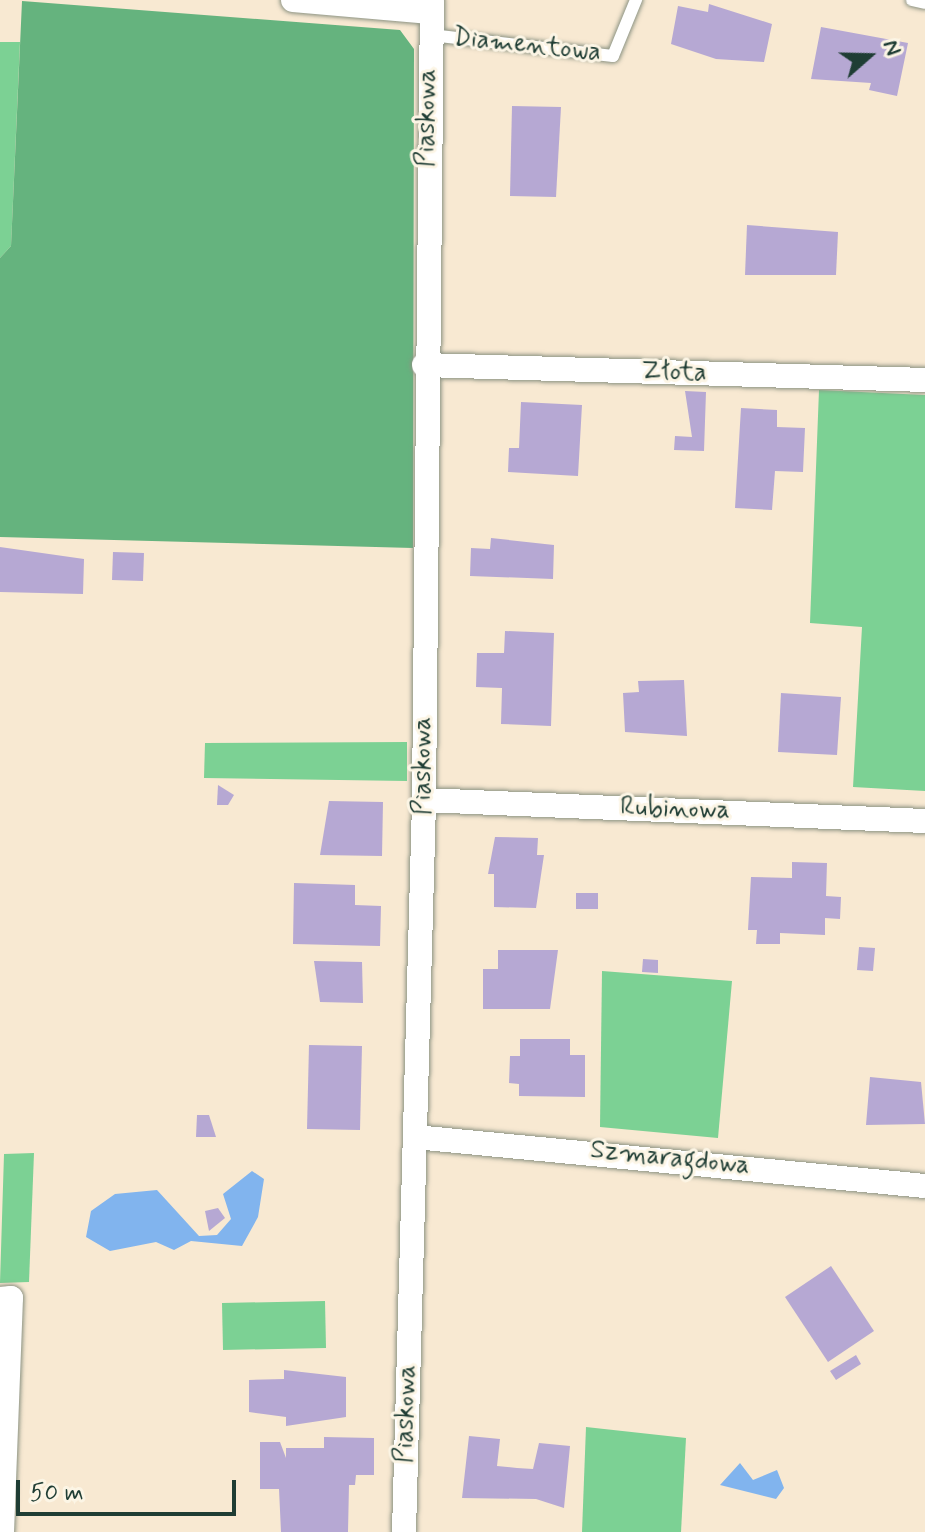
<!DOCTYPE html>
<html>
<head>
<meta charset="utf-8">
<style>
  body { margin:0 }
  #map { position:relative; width:925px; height:1532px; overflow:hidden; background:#f8e9d2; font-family:Mynerve,sans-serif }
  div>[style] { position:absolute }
  .green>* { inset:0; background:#7cd194 }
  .forest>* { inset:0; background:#65b37e }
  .water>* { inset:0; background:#81b4ee }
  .building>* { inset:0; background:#b6a8d3 }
  .roads { filter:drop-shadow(0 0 2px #8c9383) drop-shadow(0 0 2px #8c9383) }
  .lane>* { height:12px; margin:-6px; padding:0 6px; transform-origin:6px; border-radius:6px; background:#fff }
  .street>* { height:24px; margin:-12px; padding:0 12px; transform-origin:12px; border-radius:12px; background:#fff }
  span { translate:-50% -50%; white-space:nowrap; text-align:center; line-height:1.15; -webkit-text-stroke:6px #fcf5e5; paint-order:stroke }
  .street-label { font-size:26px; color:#1f3d34 }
  .north { position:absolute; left:829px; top:16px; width:80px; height:80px; -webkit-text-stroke:6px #fcf5e5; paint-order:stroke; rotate:70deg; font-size:22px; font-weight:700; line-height:32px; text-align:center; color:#1f3d34 }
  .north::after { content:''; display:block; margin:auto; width:28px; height:36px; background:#1f3d34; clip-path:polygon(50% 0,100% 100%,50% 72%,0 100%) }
  .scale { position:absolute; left:16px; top:1480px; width:220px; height:36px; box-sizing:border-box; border:4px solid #1f3d34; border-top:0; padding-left:10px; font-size:24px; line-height:28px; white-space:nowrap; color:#1f3d34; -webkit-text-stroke:6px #fcf5e5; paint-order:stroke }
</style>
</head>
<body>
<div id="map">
  <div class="green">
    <i style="clip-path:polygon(0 42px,20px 42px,11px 246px,0 258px)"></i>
    <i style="clip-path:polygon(819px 390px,925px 395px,925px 791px,853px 787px,862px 627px,810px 623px)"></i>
    <i style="clip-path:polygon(407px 742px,407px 781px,204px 778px,205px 743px)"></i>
    <i style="clip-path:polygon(602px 971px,732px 981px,718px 1138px,600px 1127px)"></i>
    <i style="clip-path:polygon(34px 1153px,29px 1282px,0 1283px,4px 1154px)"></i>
    <i style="clip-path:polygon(325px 1301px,326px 1348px,223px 1350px,222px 1303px)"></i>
    <i style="clip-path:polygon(586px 1427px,686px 1438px,681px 1532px,582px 1532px)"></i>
  </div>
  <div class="forest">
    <i style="clip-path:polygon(22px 1px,400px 30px,414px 49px,413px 548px,0 537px,0 258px,11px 246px)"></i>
  </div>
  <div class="water">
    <i style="clip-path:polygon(252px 1171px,264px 1179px,258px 1217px,242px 1246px,191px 1241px,174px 1250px,156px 1242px,110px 1251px,86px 1237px,91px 1211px,115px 1194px,157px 1190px,199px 1236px,217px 1235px,231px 1219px,223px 1194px)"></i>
    <i style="clip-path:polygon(740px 1463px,753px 1480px,777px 1470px,784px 1488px,776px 1499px,720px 1485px)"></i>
  </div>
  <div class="building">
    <i style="clip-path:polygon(709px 4px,772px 24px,764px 62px,716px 59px,671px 44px,678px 6px,708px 12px)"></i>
    <i style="clip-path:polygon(821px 27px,908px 43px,897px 96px,869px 90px,871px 83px,811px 79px)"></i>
    <i style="clip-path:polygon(512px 106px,561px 107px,556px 197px,510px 196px)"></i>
    <i style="clip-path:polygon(747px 225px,838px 232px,836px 275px,745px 275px)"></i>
    <i style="clip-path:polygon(685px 391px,706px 392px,704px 451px,674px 450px,675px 436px,692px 437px)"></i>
    <i style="clip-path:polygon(521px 402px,582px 405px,578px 476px,508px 472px,509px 448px,519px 448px)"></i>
    <i style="clip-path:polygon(741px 408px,777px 410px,777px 427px,805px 428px,803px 472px,775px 471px,772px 510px,735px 508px)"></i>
    <i style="clip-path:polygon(491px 538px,554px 545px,553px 579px,470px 576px,471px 548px,490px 549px)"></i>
    <i style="clip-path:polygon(0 547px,84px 559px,83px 594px,0 592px)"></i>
    <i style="clip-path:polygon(113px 552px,144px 553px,143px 581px,112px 580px)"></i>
    <i style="clip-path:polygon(505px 631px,554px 633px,551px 726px,501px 724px,502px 688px,476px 687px,477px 653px,504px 653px)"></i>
    <i style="clip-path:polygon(684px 680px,687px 736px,625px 732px,623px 693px,639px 692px,638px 681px)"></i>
    <i style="clip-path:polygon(781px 693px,841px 697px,837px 755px,778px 752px)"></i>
    <i style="clip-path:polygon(218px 785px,234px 795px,228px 805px,217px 805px)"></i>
    <i style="clip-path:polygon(329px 801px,383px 802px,382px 856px,320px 855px)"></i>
    <i style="clip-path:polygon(495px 837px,538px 838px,537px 855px,544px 855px,536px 908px,494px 907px,494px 874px,488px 874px)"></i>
    <i style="clip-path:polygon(792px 862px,827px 863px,826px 896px,841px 897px,840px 919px,825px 918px,825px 935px,780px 933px,780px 944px,756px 944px,757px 930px,748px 930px,751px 877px,792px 878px)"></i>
    <i style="clip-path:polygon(294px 883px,355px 885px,355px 905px,381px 906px,380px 946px,293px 944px)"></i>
    <i style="clip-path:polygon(576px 893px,598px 893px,598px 909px,576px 909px)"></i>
    <i style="clip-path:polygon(859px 947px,875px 948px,873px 971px,857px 970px)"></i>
    <i style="clip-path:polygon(498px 950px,558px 950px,550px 1009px,483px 1009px,483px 969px,498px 969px)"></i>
    <i style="clip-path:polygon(643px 959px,658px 960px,658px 973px,642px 972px)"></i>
    <i style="clip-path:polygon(314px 961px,362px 962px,363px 1003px,320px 1002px)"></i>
    <i style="clip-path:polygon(520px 1039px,570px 1039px,570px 1055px,585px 1055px,585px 1097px,519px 1096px,519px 1084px,509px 1083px,510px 1056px,520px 1056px)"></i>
    <i style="clip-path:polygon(309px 1045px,362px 1046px,360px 1130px,307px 1129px)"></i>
    <i style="clip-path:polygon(870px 1077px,921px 1082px,925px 1124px,866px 1125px)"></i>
    <i style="clip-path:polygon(197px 1115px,209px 1115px,216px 1137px,196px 1137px)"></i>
    <i style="clip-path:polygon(218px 1208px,225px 1218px,209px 1231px,205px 1211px)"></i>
    <i style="clip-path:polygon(831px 1266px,874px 1331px,828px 1362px,785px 1297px)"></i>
    <i style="clip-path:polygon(856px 1355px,861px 1364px,836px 1380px,830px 1371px)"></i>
    <i style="clip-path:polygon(284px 1370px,346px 1377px,346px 1417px,286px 1426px,286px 1417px,249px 1412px,249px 1380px,284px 1379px)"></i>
    <i style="clip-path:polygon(469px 1436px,500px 1439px,497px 1466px,517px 1468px,533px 1469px,539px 1443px,570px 1446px,564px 1508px,536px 1499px,462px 1498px)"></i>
    <i style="clip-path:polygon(324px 1437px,374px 1438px,374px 1475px,356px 1475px,355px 1485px,349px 1485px,348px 1532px,281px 1532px,279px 1489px,260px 1489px,260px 1442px,280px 1442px,286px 1458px,286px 1448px,324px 1448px)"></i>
  </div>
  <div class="roads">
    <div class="lane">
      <i style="left:912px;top:0;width:13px;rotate:13deg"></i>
      <i style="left:431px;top:35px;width:183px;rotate:6.6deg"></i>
      <i style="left:613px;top:56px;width:61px;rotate:-67.7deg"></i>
    </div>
    <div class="street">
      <i style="left:293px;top:0;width:138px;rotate:5deg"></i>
      <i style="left:424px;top:365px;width:501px;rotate:1.71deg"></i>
      <i style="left:424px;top:800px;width:501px;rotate:2.4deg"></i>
      <i style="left:415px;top:1137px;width:512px;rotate:5.49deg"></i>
      <i style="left:0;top:1299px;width:11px;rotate:-5deg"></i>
      <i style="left:11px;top:1298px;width:234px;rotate:92.2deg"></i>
      <i style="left:404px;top:1532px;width:732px;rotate:-88.43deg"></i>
      <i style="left:424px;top:800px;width:800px;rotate:-89.43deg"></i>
    </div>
  </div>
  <div class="street-label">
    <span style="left:527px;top:46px;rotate:6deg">Diamentowa</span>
    <span style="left:428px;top:118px;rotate:-89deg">Piaskowa</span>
    <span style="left:674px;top:373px;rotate:2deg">Złota</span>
    <span style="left:424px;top:766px;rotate:-90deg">Piaskowa</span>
    <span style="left:675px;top:810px;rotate:2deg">Rubinowa</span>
    <span style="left:670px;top:1159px;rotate:6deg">Szmaragdowa</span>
    <span style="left:407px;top:1414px;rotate:-88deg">Piaskowa</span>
  </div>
  <div class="north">N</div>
  <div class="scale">50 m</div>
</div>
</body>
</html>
